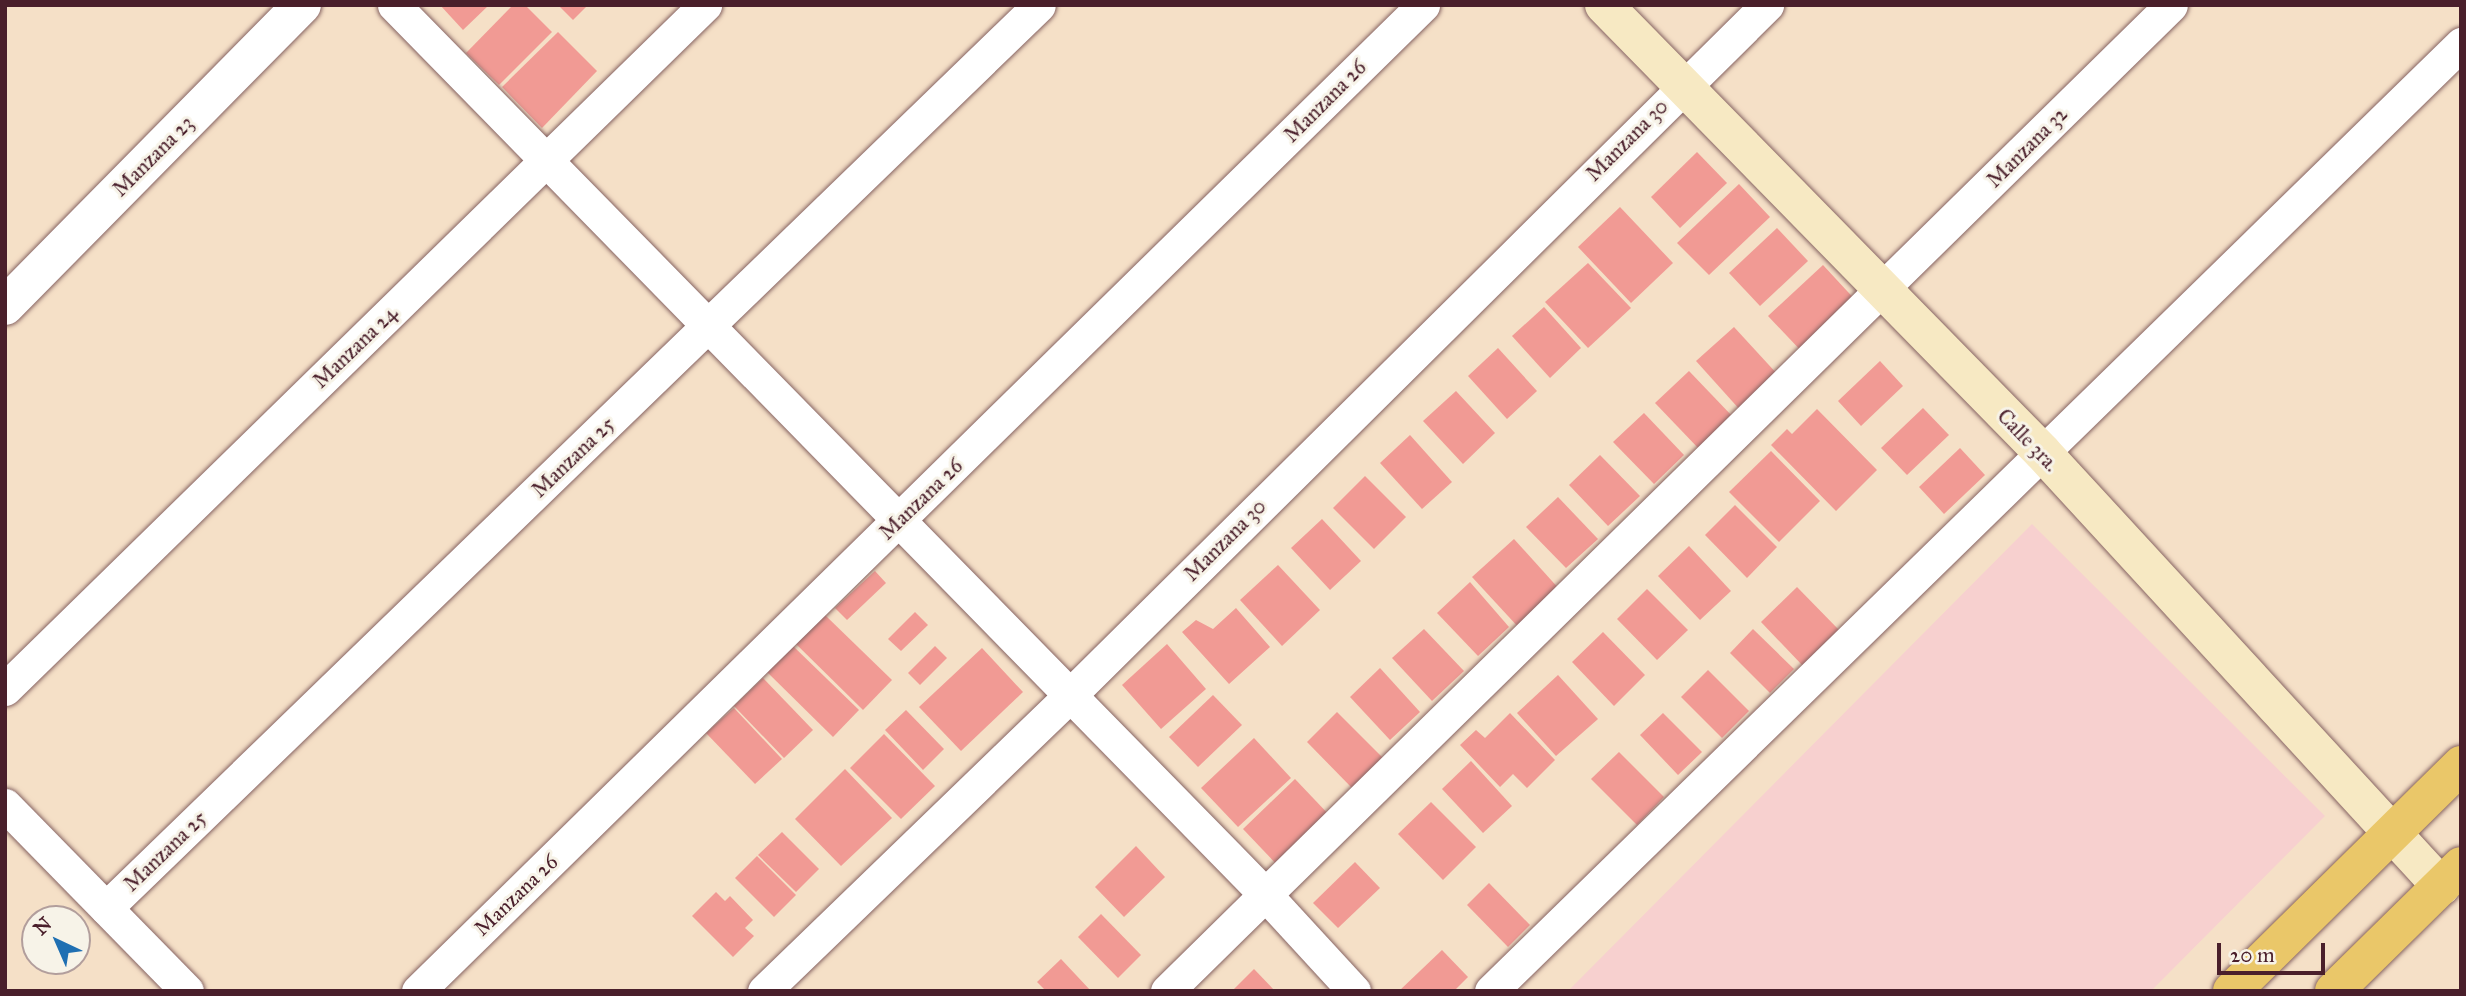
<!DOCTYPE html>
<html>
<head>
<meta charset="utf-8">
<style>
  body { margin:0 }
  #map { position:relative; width:2466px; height:996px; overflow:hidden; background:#f5e0c7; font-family:"IM FELL Great Primer",serif }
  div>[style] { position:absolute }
  .built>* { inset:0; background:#f7d0cf }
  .building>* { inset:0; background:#f19a94 }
  .roads { filter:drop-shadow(0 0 2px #866362) drop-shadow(0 0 2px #866362) }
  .minor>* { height:33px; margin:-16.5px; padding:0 16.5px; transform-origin:16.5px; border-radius:16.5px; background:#fff }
  .tertiary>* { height:38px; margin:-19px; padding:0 19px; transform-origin:19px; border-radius:19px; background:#fff }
  .secondary>* { height:38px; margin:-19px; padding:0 19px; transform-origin:19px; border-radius:19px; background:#f7e9c3 }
  .primary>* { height:38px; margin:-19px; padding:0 19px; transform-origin:19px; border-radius:19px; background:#eac769 }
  span { translate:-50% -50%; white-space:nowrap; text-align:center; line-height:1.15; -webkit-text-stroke:6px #f7f3e8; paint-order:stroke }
  .street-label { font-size:21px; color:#4a1f2b }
  .frame { position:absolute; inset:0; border:7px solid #4a1f2b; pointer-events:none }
  .north { position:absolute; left:21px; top:905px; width:70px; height:70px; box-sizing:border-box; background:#f7f3e8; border:2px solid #b29e9c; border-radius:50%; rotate:316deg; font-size:19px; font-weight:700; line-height:28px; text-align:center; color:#4a1f2b }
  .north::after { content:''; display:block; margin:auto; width:24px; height:32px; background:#1f6fb2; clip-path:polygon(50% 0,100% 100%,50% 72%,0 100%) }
  .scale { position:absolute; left:2217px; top:943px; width:108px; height:32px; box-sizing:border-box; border:4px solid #4a1f2b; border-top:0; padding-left:9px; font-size:21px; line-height:24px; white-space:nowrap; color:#4a1f2b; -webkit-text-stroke:5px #f7f3e8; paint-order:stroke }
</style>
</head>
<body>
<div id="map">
  <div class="built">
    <i style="clip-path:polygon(2032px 524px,2325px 816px,2151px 991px,1568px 991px)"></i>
  </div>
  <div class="building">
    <i style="clip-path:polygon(440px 5px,489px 5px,463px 30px)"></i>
    <i style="clip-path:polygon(513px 5px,525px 5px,552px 32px,499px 85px,466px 53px)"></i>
    <i style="clip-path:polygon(558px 5px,588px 5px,573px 20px)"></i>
    <i style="clip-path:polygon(558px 32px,597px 71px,542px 128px,502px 87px)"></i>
    <i style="clip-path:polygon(1697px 152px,1727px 183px,1680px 228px,1651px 197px)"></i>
    <i style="clip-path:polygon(1739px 184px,1770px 217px,1709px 275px,1677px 243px)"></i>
    <i style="clip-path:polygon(1620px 207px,1673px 263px,1631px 303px,1578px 247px)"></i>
    <i style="clip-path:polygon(1777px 228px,1808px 261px,1760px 306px,1729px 273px)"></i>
    <i style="clip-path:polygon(1588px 263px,1631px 308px,1588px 348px,1545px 302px)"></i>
    <i style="clip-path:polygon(1823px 265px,1860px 305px,1805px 355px,1768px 316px)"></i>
    <i style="clip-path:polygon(1544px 307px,1581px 348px,1550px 378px,1512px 336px)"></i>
    <i style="clip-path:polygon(1734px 327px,1779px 376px,1741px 411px,1696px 361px)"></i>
    <i style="clip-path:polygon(1498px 348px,1537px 391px,1507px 419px,1468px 376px)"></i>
    <i style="clip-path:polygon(1880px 361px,1903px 386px,1861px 426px,1838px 401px)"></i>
    <i style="clip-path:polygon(1689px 371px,1734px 418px,1700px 450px,1655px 403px)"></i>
    <i style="clip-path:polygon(1456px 391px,1495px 433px,1463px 464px,1423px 421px)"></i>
    <i style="clip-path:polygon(1923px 408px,1949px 435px,1907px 475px,1881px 448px)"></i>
    <i style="clip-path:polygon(1817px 409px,1877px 470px,1836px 511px,1771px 445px,1787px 429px,1792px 434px)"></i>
    <i style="clip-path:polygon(1644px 413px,1684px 455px,1654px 484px,1613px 442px)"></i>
    <i style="clip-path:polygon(1410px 435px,1452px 482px,1422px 509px,1380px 463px)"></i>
    <i style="clip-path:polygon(1960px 448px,1985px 475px,1944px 514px,1919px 487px)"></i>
    <i style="clip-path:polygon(1771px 451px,1820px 501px,1779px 542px,1729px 492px)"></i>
    <i style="clip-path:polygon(1600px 455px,1640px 496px,1608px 526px,1569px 485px)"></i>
    <i style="clip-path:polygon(1365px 476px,1406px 517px,1374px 549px,1333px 508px)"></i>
    <i style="clip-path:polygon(1558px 497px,1598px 539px,1566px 568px,1526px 527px)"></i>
    <i style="clip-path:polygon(1735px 505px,1777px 547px,1747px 578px,1705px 535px)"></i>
    <i style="clip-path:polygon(1322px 519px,1361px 561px,1330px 590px,1291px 548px)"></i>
    <i style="clip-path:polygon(1514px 539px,1561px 591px,1520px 629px,1472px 577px)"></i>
    <i style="clip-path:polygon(1689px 546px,1731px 591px,1700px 620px,1658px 576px)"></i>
    <i style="clip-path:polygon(1278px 565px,1320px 610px,1282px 646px,1240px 600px)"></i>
    <i style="clip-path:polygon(875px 571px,886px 583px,847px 620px,835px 608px)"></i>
    <i style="clip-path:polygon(1470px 582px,1509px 627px,1478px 656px,1437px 613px)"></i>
    <i style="clip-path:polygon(1797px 587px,1840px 631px,1803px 666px,1761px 622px)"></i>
    <i style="clip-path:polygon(1647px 589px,1688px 630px,1657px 660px,1617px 619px)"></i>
    <i style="clip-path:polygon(1236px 608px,1270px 647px,1229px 684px,1182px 632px,1196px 620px,1213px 629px)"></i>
    <i style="clip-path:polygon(915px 612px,928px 625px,901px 651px,888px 639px)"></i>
    <i style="clip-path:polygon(825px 615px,892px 680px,863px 710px,796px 644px)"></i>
    <i style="clip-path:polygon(1424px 629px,1464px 671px,1432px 701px,1392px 658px)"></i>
    <i style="clip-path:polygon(1753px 629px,1794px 669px,1770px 693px,1730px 653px)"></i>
    <i style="clip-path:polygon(1603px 632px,1645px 675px,1614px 706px,1572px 662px)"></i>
    <i style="clip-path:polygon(1167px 644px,1206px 689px,1161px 729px,1122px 685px)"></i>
    <i style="clip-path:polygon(792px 645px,859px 710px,833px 737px,766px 671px)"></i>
    <i style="clip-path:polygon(935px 646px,947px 658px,920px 685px,908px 673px)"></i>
    <i style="clip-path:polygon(982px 648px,1023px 692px,961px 751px,919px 707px)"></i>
    <i style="clip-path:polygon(1380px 668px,1420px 712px,1390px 740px,1350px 697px)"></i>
    <i style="clip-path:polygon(1708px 670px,1749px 711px,1722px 738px,1681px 697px)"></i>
    <i style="clip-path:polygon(1558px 675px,1598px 719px,1556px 756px,1517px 713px)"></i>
    <i style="clip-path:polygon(763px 678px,813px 730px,784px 758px,734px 706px)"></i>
    <i style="clip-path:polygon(1213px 695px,1242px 725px,1198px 767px,1169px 737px)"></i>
    <i style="clip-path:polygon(734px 708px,782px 759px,755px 784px,706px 733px)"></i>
    <i style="clip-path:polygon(906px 710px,944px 749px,923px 770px,885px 730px)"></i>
    <i style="clip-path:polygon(1337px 712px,1383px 758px,1352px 788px,1307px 742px)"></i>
    <i style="clip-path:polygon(1510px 713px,1555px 760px,1527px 788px,1513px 774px,1500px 787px,1460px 745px,1476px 730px,1485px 738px)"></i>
    <i style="clip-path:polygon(1663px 713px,1702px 752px,1678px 775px,1640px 735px)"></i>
    <i style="clip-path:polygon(884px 734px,935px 786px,901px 819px,850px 768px)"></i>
    <i style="clip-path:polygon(1254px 738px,1291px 778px,1238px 827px,1201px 788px)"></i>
    <i style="clip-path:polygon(1619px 752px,1664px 797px,1637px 825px,1591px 779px)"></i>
    <i style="clip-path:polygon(1471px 761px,1512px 806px,1483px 833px,1442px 789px)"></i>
    <i style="clip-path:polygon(845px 769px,892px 818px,841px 866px,795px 819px)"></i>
    <i style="clip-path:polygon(1295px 779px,1333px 819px,1281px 869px,1243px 829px)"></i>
    <i style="clip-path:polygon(1431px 802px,1476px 847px,1443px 880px,1398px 834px)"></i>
    <i style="clip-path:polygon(782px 832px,819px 869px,796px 892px,758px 855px)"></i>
    <i style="clip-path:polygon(1136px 846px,1165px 877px,1124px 917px,1095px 887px)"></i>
    <i style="clip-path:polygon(757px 856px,796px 895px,774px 917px,735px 878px)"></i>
    <i style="clip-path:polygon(1355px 862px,1380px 888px,1338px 928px,1313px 903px)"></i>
    <i style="clip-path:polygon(1489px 883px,1530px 925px,1508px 947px,1467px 905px)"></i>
    <i style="clip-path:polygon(716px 892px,725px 901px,730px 896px,753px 920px,745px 928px,754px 936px,733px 957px,692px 916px)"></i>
    <i style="clip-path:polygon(1101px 914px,1141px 955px,1118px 978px,1078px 937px)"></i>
    <i style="clip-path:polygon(1442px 950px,1468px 977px,1454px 991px,1399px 991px)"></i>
    <i style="clip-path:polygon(1061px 959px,1091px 991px,1046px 991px,1037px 982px)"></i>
    <i style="clip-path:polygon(1254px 969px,1275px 991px,1232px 991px)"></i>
  </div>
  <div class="roads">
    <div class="minor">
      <i style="left:394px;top:5px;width:1243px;rotate:45.59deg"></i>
      <i style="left:1264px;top:893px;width:133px;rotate:47.4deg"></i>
      <i style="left:5px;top:689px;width:979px;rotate:-44.34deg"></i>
      <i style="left:5px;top:805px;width:260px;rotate:45.6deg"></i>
      <i style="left:106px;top:908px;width:1298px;rotate:-44.06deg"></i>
      <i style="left:418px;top:991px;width:1408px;rotate:-44.45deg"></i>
      <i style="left:764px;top:991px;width:426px;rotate:-44deg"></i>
      <i style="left:1070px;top:695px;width:981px;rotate:-44.71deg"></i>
      <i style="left:1167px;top:991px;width:1407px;rotate:-44.48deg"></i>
      <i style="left:1491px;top:991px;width:1356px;rotate:-44.31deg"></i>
    </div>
    <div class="tertiary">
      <i style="left:5px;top:306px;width:423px;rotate:-45.4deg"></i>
    </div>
    <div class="secondary">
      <i style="left:1604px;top:5px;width:626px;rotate:45.58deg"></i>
      <i style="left:2042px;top:452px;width:590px;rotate:47.41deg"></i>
    </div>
    <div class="primary">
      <i style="left:2232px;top:991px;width:322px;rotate:-44.6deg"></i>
      <i style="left:2334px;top:991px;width:178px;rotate:-44.5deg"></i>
    </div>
  </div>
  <div class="street-label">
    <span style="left:1325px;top:101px;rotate:-45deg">Manzana 26</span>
    <span style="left:1627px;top:140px;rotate:-45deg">Manzana 30</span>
    <span style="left:2027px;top:147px;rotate:-45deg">Manzana 32</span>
    <span style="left:153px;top:156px;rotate:-45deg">Manzana 23</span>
    <span style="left:355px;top:347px;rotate:-44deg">Manzana 24</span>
    <span style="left:2028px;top:440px;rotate:46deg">Calle 3ra.</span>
    <span style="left:573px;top:457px;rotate:-44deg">Manzana 25</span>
    <span style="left:921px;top:499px;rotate:-44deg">Manzana 26</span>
    <span style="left:1225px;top:540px;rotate:-45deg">Manzana 30</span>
    <span style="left:165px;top:851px;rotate:-44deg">Manzana 25</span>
    <span style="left:516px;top:895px;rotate:-44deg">Manzana 26</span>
  </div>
  <div class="frame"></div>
  <div class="north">N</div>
  <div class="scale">20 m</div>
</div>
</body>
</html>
